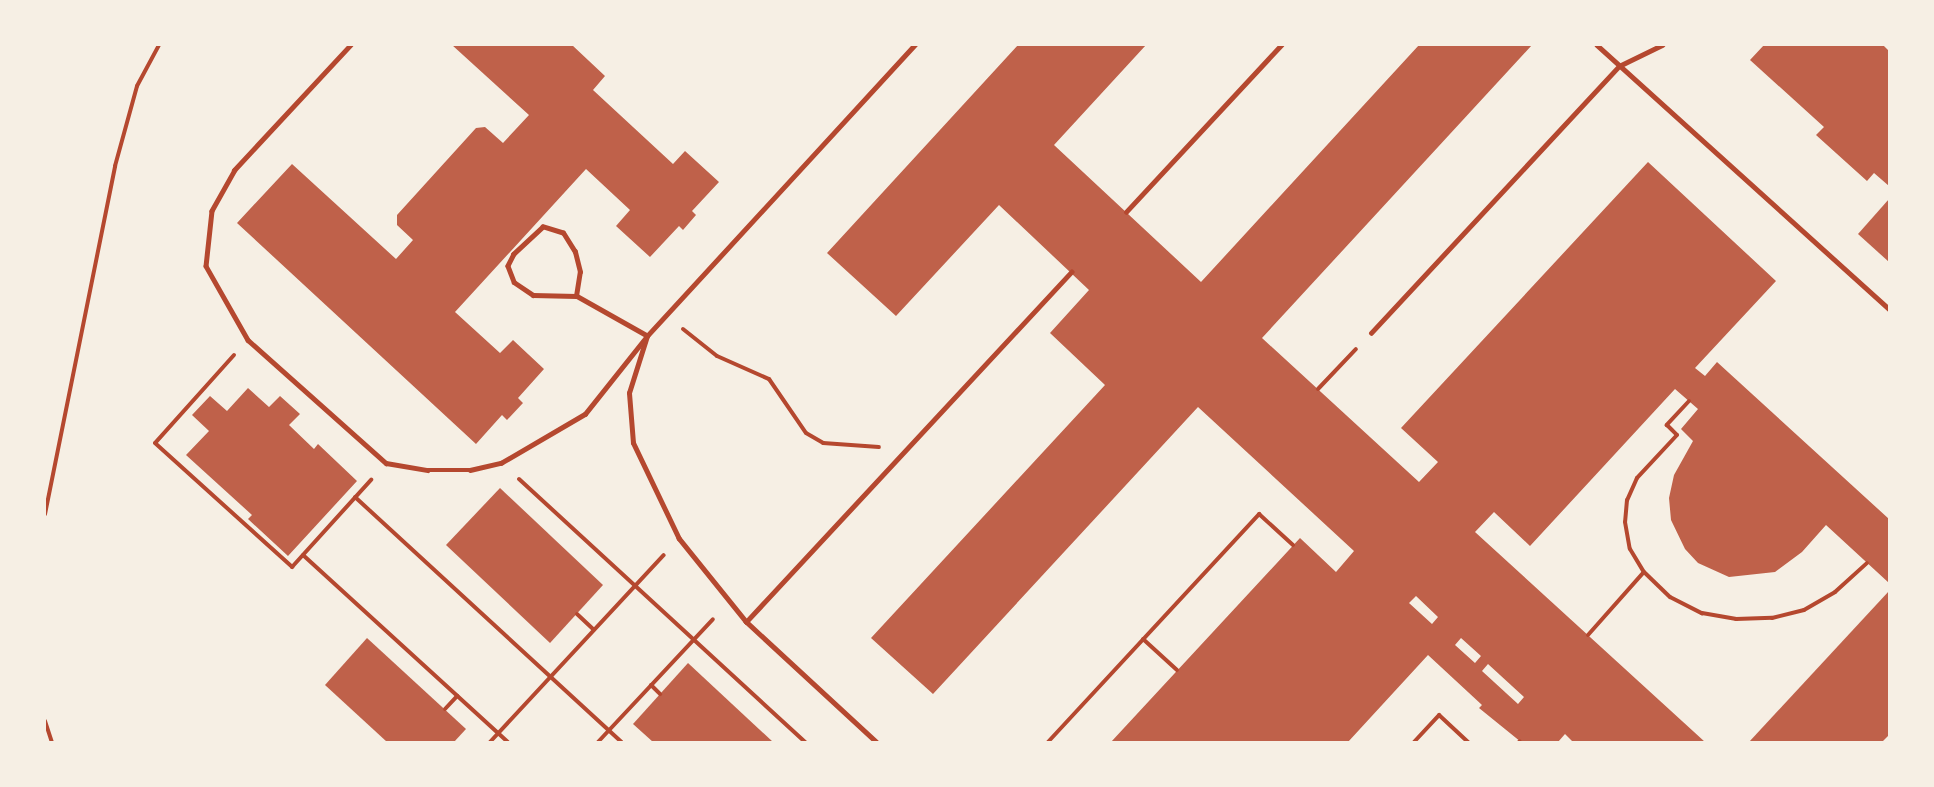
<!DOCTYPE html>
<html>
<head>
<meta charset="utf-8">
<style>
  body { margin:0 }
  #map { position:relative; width:1934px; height:787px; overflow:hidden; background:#f6efe4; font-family:"Public Sans",sans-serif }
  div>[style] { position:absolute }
  .building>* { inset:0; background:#bf614a }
  .path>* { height:4px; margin:-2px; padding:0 2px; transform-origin:2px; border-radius:2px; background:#b5482f }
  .service>* { height:4.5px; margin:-2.25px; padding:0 2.25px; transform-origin:2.25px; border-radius:2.25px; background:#b5482f }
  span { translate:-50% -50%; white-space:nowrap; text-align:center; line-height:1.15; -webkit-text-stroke:6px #f6efe4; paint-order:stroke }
  .frame { position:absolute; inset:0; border:46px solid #f6efe4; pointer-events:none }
</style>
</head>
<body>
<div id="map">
  <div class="building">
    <i style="clip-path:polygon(452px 45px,572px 45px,605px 76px,593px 90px,673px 164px,685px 151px,719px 182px,692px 211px,696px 215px,683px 230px,679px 226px,650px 257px,616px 226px,630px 210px,586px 169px,455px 312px,500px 353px,513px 340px,544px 369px,518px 398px,523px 403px,507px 420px,502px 415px,476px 444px,237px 223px,292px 164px,396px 259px,413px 240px,397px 225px,397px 215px,476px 128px,485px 127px,503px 143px,529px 115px)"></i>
    <i style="clip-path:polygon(evenodd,1018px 45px,1146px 45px,1054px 145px,1201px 282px,1419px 45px,1532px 45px,1262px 338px,1419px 482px,1438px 462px,1401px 428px,1648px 162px,1776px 281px,1695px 368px,1705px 376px,1717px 362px,1889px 519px,1889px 583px,1826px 525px,1802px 552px,1775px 572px,1729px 577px,1698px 563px,1685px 549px,1671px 520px,1669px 498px,1674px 475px,1693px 441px,1681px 429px,1698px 409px,1675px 389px,1530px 546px,1494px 512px,1475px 532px,1705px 742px,1573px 742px,1565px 734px,1558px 742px,1521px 742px,1479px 708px,1482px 705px,1428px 655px,1348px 742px,1111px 742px,1300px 538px,1336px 572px,1354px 551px,1198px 407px,933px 694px,871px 638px,1105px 385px,1050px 333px,1089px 290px,999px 205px,896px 316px,827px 253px,1018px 45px,1416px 596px,1438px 617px,1432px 624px,1409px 603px,1416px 596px,1018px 45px,1461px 638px,1481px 656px,1475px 663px,1455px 645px,1461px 638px,1018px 45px,1488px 664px,1524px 697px,1518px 704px,1482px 671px,1488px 664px)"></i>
    <i style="clip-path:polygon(1764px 45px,1883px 45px,1889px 51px,1889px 186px,1874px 173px,1867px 181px,1816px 135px,1824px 127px,1750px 60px)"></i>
    <i style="clip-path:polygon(1889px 199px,1889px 262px,1858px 234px)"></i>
    <i style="clip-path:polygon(248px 388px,269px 407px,280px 396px,300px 414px,289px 425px,314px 449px,318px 444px,357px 481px,288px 556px,248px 519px,252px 515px,186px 455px,209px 431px,192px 415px,210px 396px,227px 411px)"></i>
    <i style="clip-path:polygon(500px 488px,603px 585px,550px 643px,446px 545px)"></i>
    <i style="clip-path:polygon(1889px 591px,1889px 735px,1882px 742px,1749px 742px)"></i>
    <i style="clip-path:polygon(367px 638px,466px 729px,454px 742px,387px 742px,325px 685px)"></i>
    <i style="clip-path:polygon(688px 663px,773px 742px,653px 742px,633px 724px)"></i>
  </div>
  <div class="path">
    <i style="left:683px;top:329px;width:43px;rotate:38.5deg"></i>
    <i style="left:717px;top:356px;width:57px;rotate:23.9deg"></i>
    <i style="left:769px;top:379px;width:65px;rotate:55.6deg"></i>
    <i style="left:806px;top:433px;width:20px;rotate:30deg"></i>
    <i style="left:823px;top:443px;width:56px;rotate:4.1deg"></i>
    <i style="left:234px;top:355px;width:118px;rotate:131.9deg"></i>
    <i style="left:155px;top:443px;width:185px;rotate:42.1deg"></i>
    <i style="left:292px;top:567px;width:118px;rotate:-47.8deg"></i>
    <i style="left:1318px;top:389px;width:55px;rotate:-46.5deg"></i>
    <i style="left:1689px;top:401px;width:33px;rotate:133deg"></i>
    <i style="left:1667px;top:425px;width:14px;rotate:45deg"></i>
    <i style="left:1677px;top:435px;width:59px;rotate:132.9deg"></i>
    <i style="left:1637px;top:478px;width:24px;rotate:114deg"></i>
    <i style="left:1627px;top:500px;width:22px;rotate:95deg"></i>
    <i style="left:1625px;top:522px;width:27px;rotate:80deg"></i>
    <i style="left:1630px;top:549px;width:27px;rotate:59deg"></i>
    <i style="left:1644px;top:572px;width:36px;rotate:44deg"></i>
    <i style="left:1670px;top:597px;width:36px;rotate:27deg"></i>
    <i style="left:1702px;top:613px;width:35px;rotate:10deg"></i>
    <i style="left:1736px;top:619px;width:36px;rotate:-2deg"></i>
    <i style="left:1772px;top:618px;width:33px;rotate:-14deg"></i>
    <i style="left:1804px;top:610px;width:36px;rotate:-30deg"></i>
    <i style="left:1835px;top:592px;width:43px;rotate:-42.2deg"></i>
    <i style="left:519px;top:479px;width:389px;rotate:42.6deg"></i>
    <i style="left:355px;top:497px;width:362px;rotate:42.6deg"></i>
    <i style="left:45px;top:514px;width:355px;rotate:-78.6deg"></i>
    <i style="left:115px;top:166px;width:83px;rotate:-74.6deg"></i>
    <i style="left:137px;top:86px;width:47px;rotate:-61.8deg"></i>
    <i style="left:303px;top:555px;width:277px;rotate:42.4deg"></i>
    <i style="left:577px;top:614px;width:23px;rotate:43deg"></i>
    <i style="left:1588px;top:635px;width:84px;rotate:-48.4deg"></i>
    <i style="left:1143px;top:639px;width:46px;rotate:42.4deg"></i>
    <i style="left:651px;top:685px;width:13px;rotate:45deg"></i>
    <i style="left:445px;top:709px;width:18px;rotate:-47deg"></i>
    <i style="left:45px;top:721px;width:22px;rotate:72deg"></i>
    <i style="left:490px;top:742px;width:255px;rotate:-47.1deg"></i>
    <i style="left:598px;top:742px;width:168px;rotate:-46.9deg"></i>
    <i style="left:1048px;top:742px;width:311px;rotate:-47.2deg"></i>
    <i style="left:1259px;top:514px;width:46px;rotate:42.4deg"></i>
    <i style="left:1414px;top:742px;width:37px;rotate:-47deg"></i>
    <i style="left:1439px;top:715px;width:40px;rotate:43deg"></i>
    <i style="left:1519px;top:742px;width:1px;rotate:-45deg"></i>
  </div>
  <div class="service">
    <i style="left:351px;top:45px;width:171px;rotate:132.9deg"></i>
    <i style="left:235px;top:170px;width:47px;rotate:119.3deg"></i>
    <i style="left:212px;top:211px;width:55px;rotate:96.2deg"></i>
    <i style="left:206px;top:266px;width:85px;rotate:60.4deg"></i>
    <i style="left:248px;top:340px;width:185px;rotate:41.7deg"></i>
    <i style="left:386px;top:463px;width:42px;rotate:9.7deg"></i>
    <i style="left:427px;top:470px;width:43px"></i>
    <i style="left:470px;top:470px;width:32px;rotate:-13deg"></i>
    <i style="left:501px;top:463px;width:97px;rotate:-30.3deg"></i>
    <i style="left:585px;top:414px;width:100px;rotate:-51.5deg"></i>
    <i style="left:647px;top:336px;width:81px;rotate:-150.6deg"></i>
    <i style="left:576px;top:296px;width:24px;rotate:-81deg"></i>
    <i style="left:580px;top:272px;width:21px;rotate:-104deg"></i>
    <i style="left:575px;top:252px;width:22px;rotate:-122deg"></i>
    <i style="left:563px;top:233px;width:21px;rotate:-163deg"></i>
    <i style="left:543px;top:227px;width:40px;rotate:137deg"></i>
    <i style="left:514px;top:254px;width:13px;rotate:117deg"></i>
    <i style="left:508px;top:266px;width:17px;rotate:69deg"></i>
    <i style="left:514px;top:282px;width:23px;rotate:34deg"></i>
    <i style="left:533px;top:295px;width:43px;rotate:1.3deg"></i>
    <i style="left:1597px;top:45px;width:394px;rotate:42.1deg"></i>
    <i style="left:1126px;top:212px;width:228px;rotate:-47.1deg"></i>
    <i style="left:1371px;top:333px;width:364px;rotate:-47.1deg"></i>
    <i style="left:1619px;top:66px;width:48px;rotate:-26deg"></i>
    <i style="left:746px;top:622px;width:478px;rotate:-47.1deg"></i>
    <i style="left:876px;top:742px;width:177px;rotate:-137.3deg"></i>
    <i style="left:746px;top:622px;width:107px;rotate:-128.9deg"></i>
    <i style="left:679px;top:539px;width:106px;rotate:-115.6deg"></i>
    <i style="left:633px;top:443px;width:50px;rotate:-94.6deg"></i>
    <i style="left:629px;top:393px;width:60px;rotate:-72.5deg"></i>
    <i style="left:647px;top:336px;width:396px;rotate:-47.4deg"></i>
  </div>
  <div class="frame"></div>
</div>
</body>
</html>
